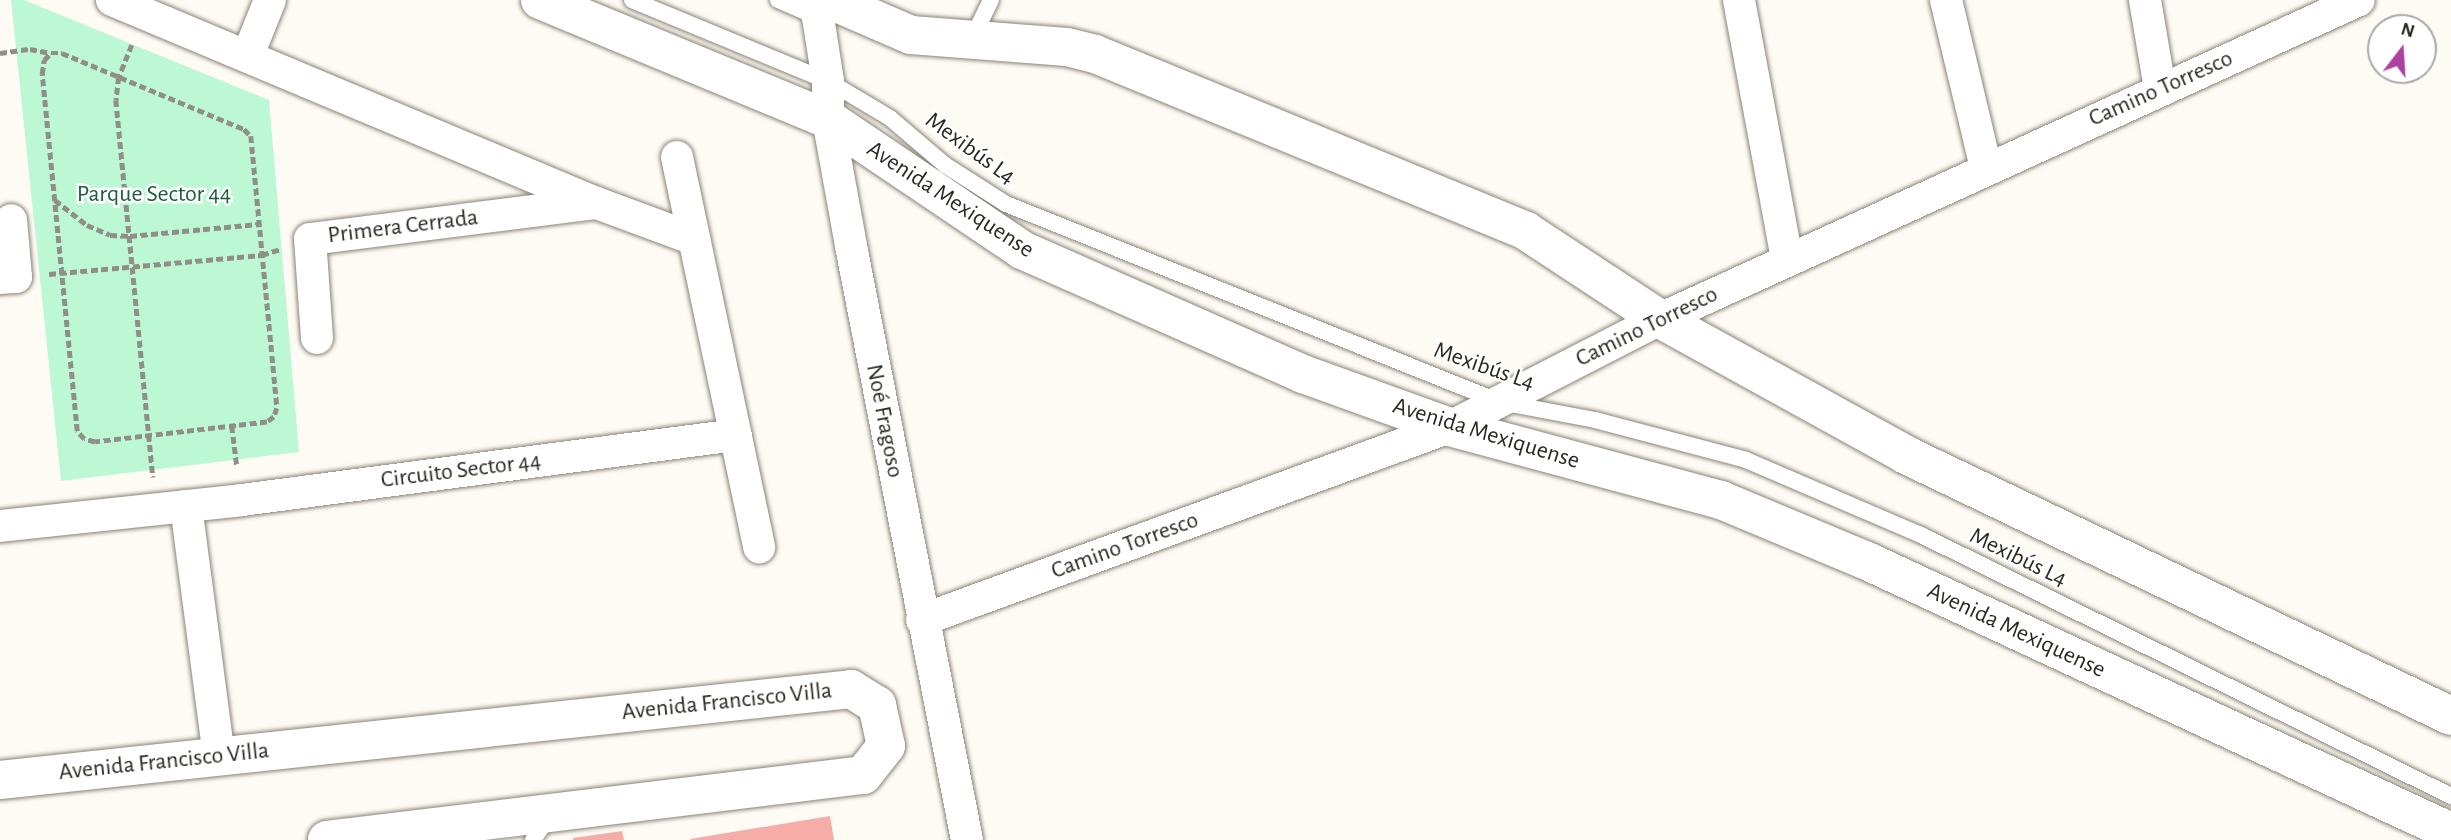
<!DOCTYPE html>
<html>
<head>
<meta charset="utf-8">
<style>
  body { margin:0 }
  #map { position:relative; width:2451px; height:840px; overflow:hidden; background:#fefbf5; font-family:"Alegreya Sans",sans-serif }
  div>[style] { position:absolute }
  .green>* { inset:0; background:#bcf8d4 }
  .building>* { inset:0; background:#f7ada7 }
  .path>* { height:4.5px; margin-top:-2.25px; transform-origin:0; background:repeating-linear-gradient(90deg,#918e88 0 7px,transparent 0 10.5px) }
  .roads { filter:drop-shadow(0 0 2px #8a8275) drop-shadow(0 0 2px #8a8275) }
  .service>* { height:16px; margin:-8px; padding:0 8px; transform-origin:8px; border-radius:8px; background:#fff }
  .minor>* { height:32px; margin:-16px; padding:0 16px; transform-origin:16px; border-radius:16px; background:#fff }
  .tertiary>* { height:38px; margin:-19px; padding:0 19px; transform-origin:19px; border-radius:19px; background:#fff }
  .secondary>* { height:38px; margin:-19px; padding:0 19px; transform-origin:19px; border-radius:19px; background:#fff }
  span { translate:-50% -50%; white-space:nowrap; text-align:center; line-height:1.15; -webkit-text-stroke:5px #fff; paint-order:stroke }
  .street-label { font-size:24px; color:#2b2822 }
  .park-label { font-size:24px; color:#1c5d3e }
  .north { position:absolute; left:2367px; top:14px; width:70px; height:70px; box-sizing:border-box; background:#fff; border:2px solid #aaa9a7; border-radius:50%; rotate:17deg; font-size:19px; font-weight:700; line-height:28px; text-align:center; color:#2b2822 }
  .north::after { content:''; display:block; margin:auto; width:24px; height:32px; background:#ad41a1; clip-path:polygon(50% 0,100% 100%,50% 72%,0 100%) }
</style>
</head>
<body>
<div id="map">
  <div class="green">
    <i style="clip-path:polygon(11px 0,24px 0,269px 100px,299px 452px,61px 481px)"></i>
  </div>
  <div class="building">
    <i style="clip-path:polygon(830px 816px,834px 840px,691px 840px,690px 839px)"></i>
    <i style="clip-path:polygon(622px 831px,624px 840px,573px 840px,573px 838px)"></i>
  </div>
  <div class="path">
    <i style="left:132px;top:45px;width:35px;rotate:112deg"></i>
    <i style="left:119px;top:77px;width:23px;rotate:97deg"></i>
    <i style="left:116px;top:100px;width:379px;rotate:84.4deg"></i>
    <i style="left:0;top:53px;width:30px;rotate:-8deg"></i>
    <i style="left:30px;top:49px;width:21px;rotate:11deg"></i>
    <i style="left:51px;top:53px;width:11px"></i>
    <i style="left:62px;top:53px;width:197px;rotate:22.7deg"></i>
    <i style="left:244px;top:129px;width:10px;rotate:45deg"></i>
    <i style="left:251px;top:136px;width:273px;rotate:84.5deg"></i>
    <i style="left:277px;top:408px;width:9px;rotate:108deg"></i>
    <i style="left:274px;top:417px;width:9px;rotate:144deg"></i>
    <i style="left:267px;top:422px;width:173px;rotate:173.4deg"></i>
    <i style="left:95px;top:442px;width:11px;rotate:-165deg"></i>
    <i style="left:84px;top:439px;width:11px;rotate:-131deg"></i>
    <i style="left:77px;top:431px;width:359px;rotate:-95.6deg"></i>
    <i style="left:42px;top:74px;width:14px;rotate:-82deg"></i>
    <i style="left:44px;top:60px;width:10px;rotate:-45deg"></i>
    <i style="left:55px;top:200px;width:41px;rotate:38deg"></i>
    <i style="left:87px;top:225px;width:25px;rotate:23deg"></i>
    <i style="left:110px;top:235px;width:20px;rotate:3deg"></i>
    <i style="left:130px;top:236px;width:131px;rotate:-5.3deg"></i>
    <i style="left:49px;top:274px;width:214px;rotate:-5.1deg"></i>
    <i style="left:262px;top:255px;width:19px;rotate:-18deg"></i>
    <i style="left:232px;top:426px;width:41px;rotate:83deg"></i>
  </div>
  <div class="roads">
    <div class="service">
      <i style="left:632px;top:0;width:212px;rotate:22.5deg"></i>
      <i style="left:828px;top:81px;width:72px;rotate:30.8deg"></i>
      <i style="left:890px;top:118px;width:72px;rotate:40.5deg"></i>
      <i style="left:945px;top:165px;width:72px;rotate:32.6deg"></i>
      <i style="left:1006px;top:204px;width:532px;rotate:21.84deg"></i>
      <i style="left:1500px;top:402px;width:97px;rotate:10.7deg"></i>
      <i style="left:1595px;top:420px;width:156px;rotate:14.8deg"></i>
      <i style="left:1746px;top:460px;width:190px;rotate:23.2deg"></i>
      <i style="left:1921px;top:535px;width:591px;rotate:26.22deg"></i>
      <i style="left:778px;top:0;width:40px;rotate:23.4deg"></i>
      <i style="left:972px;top:39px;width:43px;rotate:-64deg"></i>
      <i style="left:533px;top:840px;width:29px;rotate:-56deg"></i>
    </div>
    <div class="minor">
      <i style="left:112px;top:0;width:523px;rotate:22.74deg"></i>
      <i style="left:594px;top:202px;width:107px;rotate:20.3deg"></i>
      <i style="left:812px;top:0;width:18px;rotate:71deg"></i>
      <i style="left:818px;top:17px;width:65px;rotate:81.1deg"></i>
      <i style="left:828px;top:81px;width:38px;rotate:90deg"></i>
      <i style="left:828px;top:119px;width:129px;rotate:79.7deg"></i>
      <i style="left:851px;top:246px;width:605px;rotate:78.95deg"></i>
      <i style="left:1739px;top:0;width:264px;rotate:79.5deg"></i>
      <i style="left:1946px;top:0;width:173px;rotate:76.6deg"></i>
      <i style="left:2145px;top:0;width:90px;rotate:80.4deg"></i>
      <i style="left:248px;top:55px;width:59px;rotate:-68.2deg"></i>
      <i style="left:677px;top:157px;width:399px;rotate:78.1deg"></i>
      <i style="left:0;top:278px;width:16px;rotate:-4deg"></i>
      <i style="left:16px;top:277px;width:57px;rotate:-95deg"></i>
      <i style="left:317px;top:338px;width:99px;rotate:-94deg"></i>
      <i style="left:310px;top:239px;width:285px;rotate:-7.2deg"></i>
      <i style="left:186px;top:506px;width:251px;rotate:82.5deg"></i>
      <i style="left:0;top:526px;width:243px;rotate:-6.1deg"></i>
      <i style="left:242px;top:500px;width:498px;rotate:-7.5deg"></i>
      <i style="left:922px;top:620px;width:562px;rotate:-20.08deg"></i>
      <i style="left:1450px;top:427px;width:236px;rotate:-27.2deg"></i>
      <i style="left:1660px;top:319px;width:768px;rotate:-24.53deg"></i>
    </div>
    <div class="tertiary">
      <i style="left:0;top:780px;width:856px;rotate:-6.1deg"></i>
      <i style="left:851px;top:689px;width:31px;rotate:32deg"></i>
      <i style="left:877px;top:705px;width:42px;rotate:77.6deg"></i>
      <i style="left:886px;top:746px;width:37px;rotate:128deg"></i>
      <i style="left:863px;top:775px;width:540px;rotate:173.09deg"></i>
    </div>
    <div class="secondary">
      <i style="left:540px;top:0;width:312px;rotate:22.5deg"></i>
      <i style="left:828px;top:119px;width:234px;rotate:34deg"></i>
      <i style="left:1022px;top:250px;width:307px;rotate:23.8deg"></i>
      <i style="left:1303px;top:374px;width:156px;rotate:19.8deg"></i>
      <i style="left:1450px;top:427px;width:281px;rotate:15.1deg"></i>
      <i style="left:1721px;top:500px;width:158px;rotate:22.7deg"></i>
      <i style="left:1867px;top:561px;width:644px;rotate:24.89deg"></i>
      <i style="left:830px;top:0;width:88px;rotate:23.4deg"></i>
      <i style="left:911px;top:35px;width:156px;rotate:4.4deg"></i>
      <i style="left:1067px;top:47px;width:29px;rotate:14deg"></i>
      <i style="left:1095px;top:54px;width:466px;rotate:22.3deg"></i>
      <i style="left:1526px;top:231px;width:160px;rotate:33.3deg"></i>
      <i style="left:1660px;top:319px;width:281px;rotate:28.9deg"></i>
      <i style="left:1906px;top:455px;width:604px;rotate:25.59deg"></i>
    </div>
  </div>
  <div class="street-label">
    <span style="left:2161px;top:89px;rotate:-24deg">Camino Torresco</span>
    <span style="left:970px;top:149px;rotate:36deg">Mexibús L4</span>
    <span style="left:950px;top:200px;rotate:33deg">Avenida Mexiquense</span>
    <span style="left:403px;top:227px;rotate:-7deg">Primera Cerrada</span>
    <span style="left:1647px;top:327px;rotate:-26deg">Camino Torresco</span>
    <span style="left:1484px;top:367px;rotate:19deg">Mexibús L4</span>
    <span style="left:884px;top:421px;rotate:79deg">Noé Fragoso</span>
    <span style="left:1486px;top:434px;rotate:17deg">Avenida Mexiquense</span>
    <span style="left:461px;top:471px;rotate:-7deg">Circuito Sector 44</span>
    <span style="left:1125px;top:546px;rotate:-20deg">Camino Torresco</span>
    <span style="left:2018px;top:558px;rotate:26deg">Mexibús L4</span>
    <span style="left:2016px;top:631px;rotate:25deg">Avenida Mexiquense</span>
    <span style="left:727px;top:702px;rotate:-6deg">Avenida Francisco Villa</span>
    <span style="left:164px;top:762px;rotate:-6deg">Avenida Francisco Villa</span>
  </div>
  <div class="park-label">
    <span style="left:154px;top:195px">Parque Sector 44</span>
  </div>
  <div class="north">N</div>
</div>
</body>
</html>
